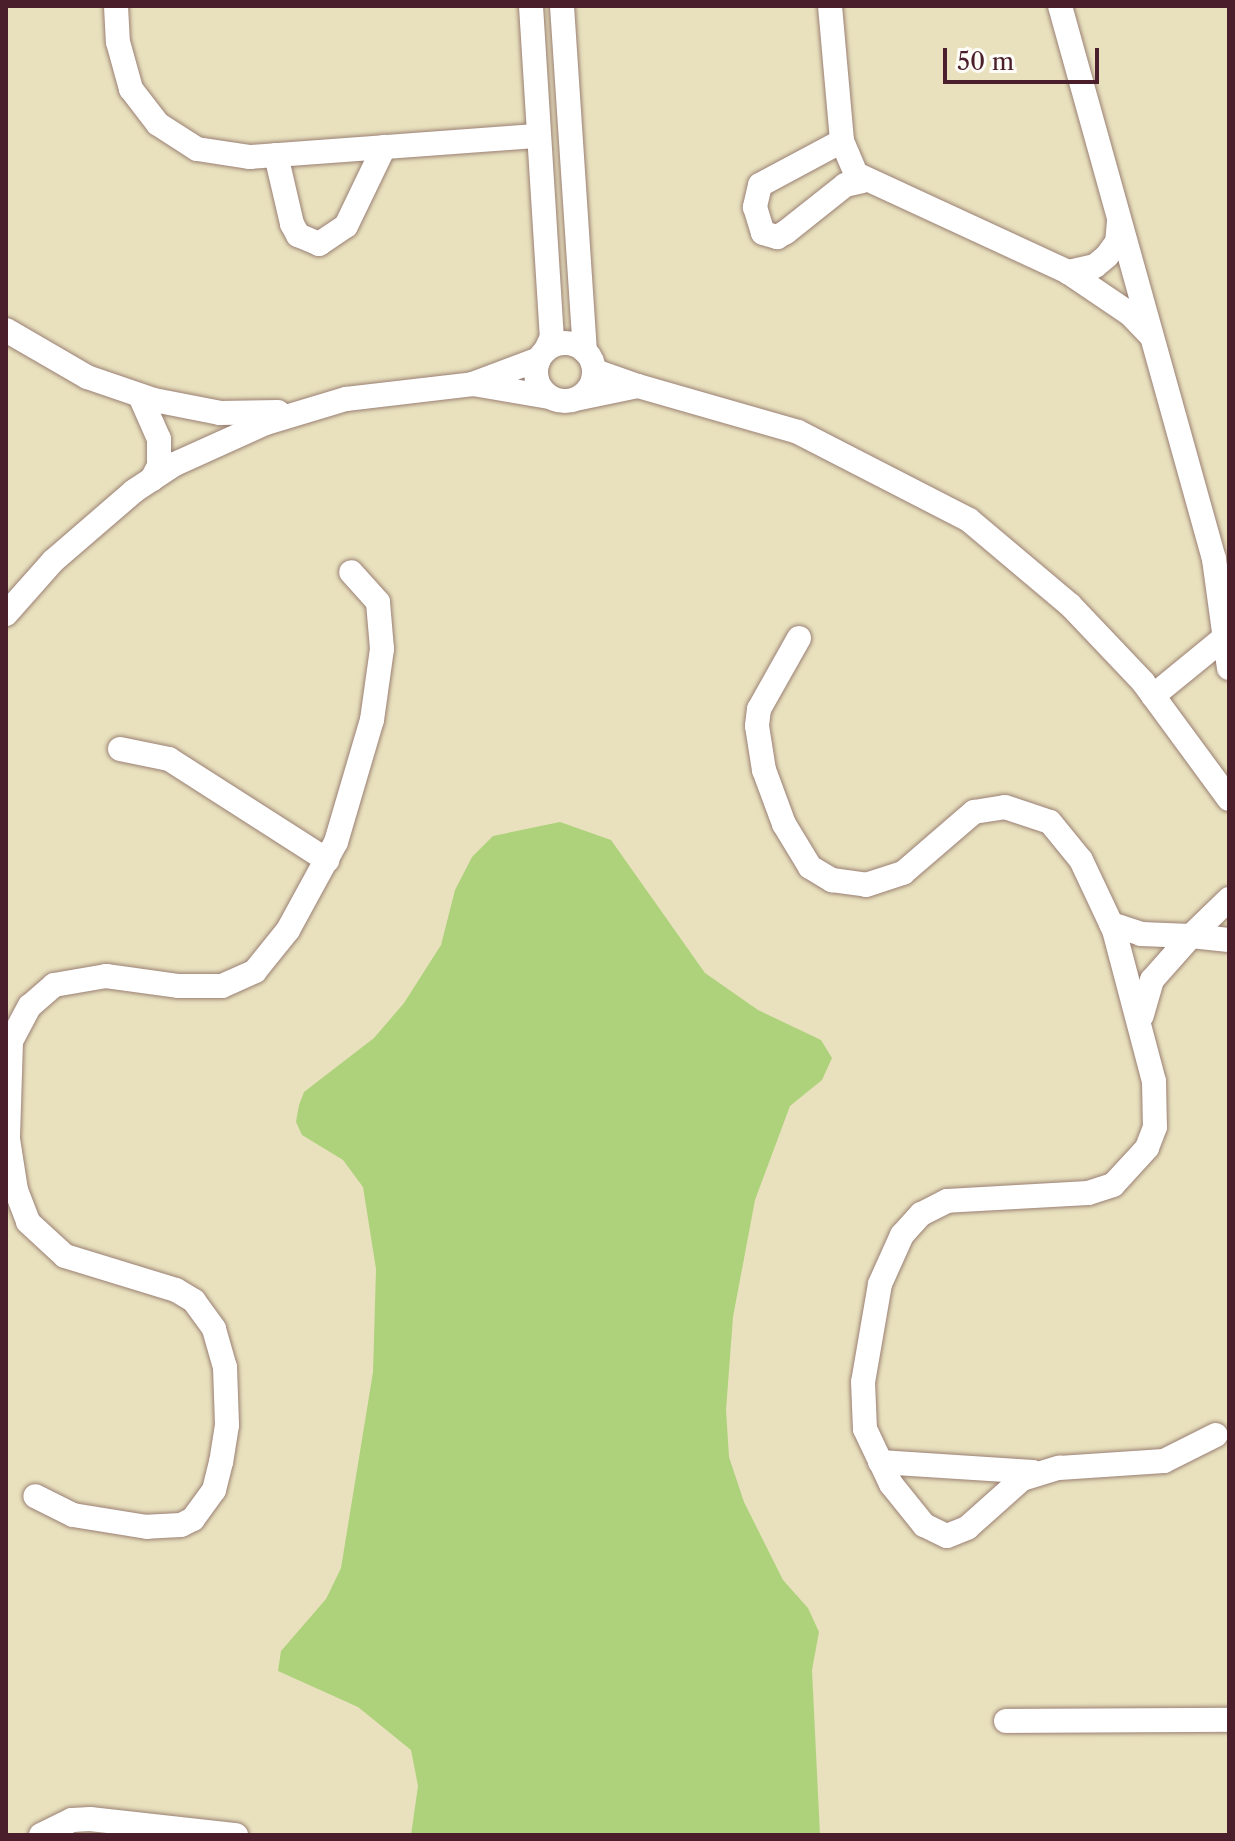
<!DOCTYPE html>
<html>
<head>
<meta charset="utf-8">
<style>
  body { margin:0 }
  #map { position:relative; width:1235px; height:1841px; overflow:hidden; background:#e9e1be; font-family:"Libre Caslon Text",serif }
  div>[style] { position:absolute }
  .green>* { inset:0; background:#add27b }
  .roads { filter:drop-shadow(0 0 2px #9a8074) drop-shadow(0 0 2px #9a8074) }
  .minor>* { height:24px; margin:-12px; padding:0 12px; transform-origin:12px; border-radius:12px; background:#fff }
  .minor>.ring { margin:-12px; padding:0; box-sizing:content-box; background:none; border:24px solid #fff; border-radius:50% }
  span { translate:-50% -50%; white-space:nowrap; text-align:center; line-height:1.15; -webkit-text-stroke:7px #fdfcf7; paint-order:stroke }
  .frame { position:absolute; inset:0; border:8px solid #4a1f2b; pointer-events:none }
  .scale { position:absolute; left:943px; top:48px; width:156px; height:36px; box-sizing:border-box; border:4px solid #4a1f2b; border-top:0; padding-left:10px; font-size:24px; line-height:28px; white-space:nowrap; color:#4a1f2b; -webkit-text-stroke:6px #fdfcf7; paint-order:stroke }
</style>
</head>
<body>
<div id="map">
  <div class="green">
    <i style="clip-path:polygon(560px 822px,611px 840px,705px 973px,758px 1010px,821px 1040px,832px 1058px,822px 1080px,790px 1106px,755px 1200px,733px 1317px,726px 1410px,729px 1457px,744px 1502px,783px 1580px,808px 1608px,819px 1632px,812px 1670px,820px 1835px,411px 1835px,418px 1786px,411px 1750px,358px 1707px,278px 1671px,281px 1651px,326px 1599px,341px 1568px,373px 1372px,376px 1269px,363px 1187px,343px 1160px,302px 1135px,296px 1122px,299px 1105px,304px 1092px,374px 1038px,404px 1003px,441px 945px,455px 890px,472px 857px,493px 836px)"></i>
  </div>
  <div class="roads">
    <div class="minor">
      <i style="left:116px;top:6px;width:36px;rotate:87deg"></i>
      <i style="left:118px;top:42px;width:49px;rotate:74.5deg"></i>
      <i style="left:131px;top:89px;width:44px;rotate:52.4deg"></i>
      <i style="left:158px;top:124px;width:46px;rotate:32.7deg"></i>
      <i style="left:197px;top:149px;width:54px;rotate:8.6deg"></i>
      <i style="left:250px;top:157px;width:288px;rotate:-4.2deg"></i>
      <i style="left:531px;top:6px;width:332px;rotate:86.4deg"></i>
      <i style="left:552px;top:337px;width:14px;rotate:115deg"></i>
      <i style="left:562px;top:6px;width:346px;rotate:86.2deg"></i>
      <i style="left:830px;top:6px;width:136px;rotate:84.9deg"></i>
      <i style="left:842px;top:141px;width:36px;rotate:67deg"></i>
      <i style="left:856px;top:174px;width:234px;rotate:24.8deg"></i>
      <i style="left:1060px;top:6px;width:574px;rotate:74.44deg"></i>
      <i style="left:1214px;top:559px;width:110px;rotate:82.2deg"></i>
      <i style="left:842px;top:141px;width:93px;rotate:151.8deg"></i>
      <i style="left:760px;top:185px;width:23px;rotate:103deg"></i>
      <i style="left:755px;top:207px;width:27px;rotate:73deg"></i>
      <i style="left:763px;top:233px;width:15px;rotate:16deg"></i>
      <i style="left:777px;top:237px;width:10px;rotate:-29deg"></i>
      <i style="left:786px;top:232px;width:75px;rotate:-38.5deg"></i>
      <i style="left:845px;top:185px;width:18px;rotate:-13deg"></i>
      <i style="left:276px;top:155px;width:71px;rotate:76.9deg"></i>
      <i style="left:292px;top:224px;width:13px;rotate:61deg"></i>
      <i style="left:298px;top:235px;width:23px;rotate:23deg"></i>
      <i style="left:319px;top:244px;width:32px;rotate:-34deg"></i>
      <i style="left:346px;top:226px;width:88px;rotate:-64.3deg"></i>
      <i style="left:1119px;top:221px;width:21px;rotate:95deg"></i>
      <i style="left:1117px;top:242px;width:17px;rotate:126deg"></i>
      <i style="left:1107px;top:256px;width:16px;rotate:140deg"></i>
      <i style="left:1095px;top:266px;width:28px;rotate:167deg"></i>
      <i style="left:1068px;top:272px;width:75px;rotate:34.1deg"></i>
      <i style="left:1130px;top:314px;width:30px;rotate:46deg"></i>
      <i style="left:6px;top:330px;width:94px;rotate:30.1deg"></i>
      <i style="left:87px;top:377px;width:71px;rotate:18.9deg"></i>
      <i style="left:154px;top:400px;width:67px;rotate:11.1deg"></i>
      <i style="left:220px;top:413px;width:58px;rotate:-1deg"></i>
      <i class="ring" style="left:536px;top:343px;width:34px;height:34px"></i>
      <i style="left:539px;top:359px;width:71px;rotate:159.3deg"></i>
      <i style="left:473px;top:384px;width:77px;rotate:9.7deg"></i>
      <i style="left:638px;top:386px;width:166px;rotate:16deg"></i>
      <i style="left:798px;top:432px;width:192px;rotate:27.2deg"></i>
      <i style="left:969px;top:520px;width:132px;rotate:40.1deg"></i>
      <i style="left:1070px;top:605px;width:106px;rotate:46.5deg"></i>
      <i style="left:1143px;top:682px;width:145px;rotate:53.7deg"></i>
      <i style="left:140px;top:396px;width:47px;rotate:66.2deg"></i>
      <i style="left:159px;top:439px;width:27px;rotate:90deg"></i>
      <i style="left:159px;top:466px;width:15px;rotate:118deg"></i>
      <i style="left:580px;top:398px;width:59px;rotate:-11.7deg"></i>
      <i style="left:638px;top:386px;width:46px;rotate:-160.8deg"></i>
      <i style="left:6px;top:614px;width:71px;rotate:-48.4deg"></i>
      <i style="left:53px;top:561px;width:107px;rotate:-40.8deg"></i>
      <i style="left:134px;top:491px;width:49px;rotate:-33.4deg"></i>
      <i style="left:175px;top:464px;width:100px;rotate:-24.3deg"></i>
      <i style="left:266px;top:423px;width:84px;rotate:-16.7deg"></i>
      <i style="left:346px;top:399px;width:128px;rotate:-6.7deg"></i>
      <i style="left:799px;top:638px;width:81px;rotate:119.4deg"></i>
      <i style="left:759px;top:709px;width:17px;rotate:97deg"></i>
      <i style="left:757px;top:726px;width:45px;rotate:81deg"></i>
      <i style="left:764px;top:770px;width:58px;rotate:69.7deg"></i>
      <i style="left:784px;top:824px;width:50px;rotate:58.8deg"></i>
      <i style="left:810px;top:867px;width:26px;rotate:31deg"></i>
      <i style="left:832px;top:880px;width:34px;rotate:8deg"></i>
      <i style="left:866px;top:885px;width:39px;rotate:-18deg"></i>
      <i style="left:903px;top:873px;width:94px;rotate:-40.7deg"></i>
      <i style="left:974px;top:812px;width:31px;rotate:-9deg"></i>
      <i style="left:1005px;top:807px;width:47px;rotate:18.4deg"></i>
      <i style="left:1050px;top:822px;width:49px;rotate:50.8deg"></i>
      <i style="left:1081px;top:860px;width:77px;rotate:64.8deg"></i>
      <i style="left:1114px;top:930px;width:156px;rotate:75.2deg"></i>
      <i style="left:1154px;top:1081px;width:46px;rotate:88.8deg"></i>
      <i style="left:1155px;top:1127px;width:22px;rotate:111deg"></i>
      <i style="left:1147px;top:1148px;width:50px;rotate:132.6deg"></i>
      <i style="left:1113px;top:1185px;width:26px;rotate:162deg"></i>
      <i style="left:1088px;top:1193px;width:141px;rotate:176.8deg"></i>
      <i style="left:947px;top:1201px;width:29px;rotate:153deg"></i>
      <i style="left:921px;top:1214px;width:28px;rotate:132deg"></i>
      <i style="left:902px;top:1235px;width:54px;rotate:114.2deg"></i>
      <i style="left:880px;top:1284px;width:99px;rotate:99.8deg"></i>
      <i style="left:863px;top:1382px;width:47px;rotate:87.6deg"></i>
      <i style="left:865px;top:1429px;width:61px;rotate:64.7deg"></i>
      <i style="left:891px;top:1484px;width:53px;rotate:51.2deg"></i>
      <i style="left:924px;top:1525px;width:25px;rotate:26deg"></i>
      <i style="left:947px;top:1536px;width:22px;rotate:-22deg"></i>
      <i style="left:967px;top:1528px;width:74px;rotate:-41.7deg"></i>
      <i style="left:1022px;top:1479px;width:39px;rotate:-17deg"></i>
      <i style="left:1059px;top:1468px;width:105px;rotate:-3.8deg"></i>
      <i style="left:1164px;top:1461px;width:58px;rotate:-26.6deg"></i>
      <i style="left:1153px;top:696px;width:93px;rotate:-39.3deg"></i>
      <i style="left:120px;top:749px;width:50px;rotate:11.5deg"></i>
      <i style="left:169px;top:759px;width:188px;rotate:32.6deg"></i>
      <i style="left:1229px;top:899px;width:53px;rotate:135.8deg"></i>
      <i style="left:1191px;top:936px;width:38px;rotate:6deg"></i>
      <i style="left:1111px;top:924px;width:32px;rotate:18deg"></i>
      <i style="left:1141px;top:934px;width:50px;rotate:2.3deg"></i>
      <i style="left:1191px;top:936px;width:59px;rotate:131.6deg"></i>
      <i style="left:1152px;top:980px;width:37px;rotate:106deg"></i>
      <i style="left:11px;top:1041px;width:40px;rotate:-62deg"></i>
      <i style="left:30px;top:1006px;width:32px;rotate:-41deg"></i>
      <i style="left:54px;top:985px;width:53px;rotate:-9.8deg"></i>
      <i style="left:106px;top:976px;width:74px;rotate:7.8deg"></i>
      <i style="left:179px;top:986px;width:43px"></i>
      <i style="left:222px;top:986px;width:36px;rotate:-24deg"></i>
      <i style="left:255px;top:971px;width:53px;rotate:-51.2deg"></i>
      <i style="left:288px;top:930px;width:100px;rotate:-61.4deg"></i>
      <i style="left:336px;top:842px;width:127px;rotate:-73.6deg"></i>
      <i style="left:372px;top:720px;width:72px;rotate:-82deg"></i>
      <i style="left:382px;top:649px;width:47px;rotate:-94.9deg"></i>
      <i style="left:378px;top:602px;width:40px;rotate:-132deg"></i>
      <i style="left:6px;top:1046px;width:7px;rotate:-45deg"></i>
      <i style="left:11px;top:1041px;width:98px;rotate:91.8deg"></i>
      <i style="left:8px;top:1139px;width:52px;rotate:81.1deg"></i>
      <i style="left:16px;top:1190px;width:34px;rotate:69deg"></i>
      <i style="left:28px;top:1222px;width:50px;rotate:42.6deg"></i>
      <i style="left:65px;top:1256px;width:116px;rotate:17deg"></i>
      <i style="left:176px;top:1290px;width:21px;rotate:31deg"></i>
      <i style="left:194px;top:1301px;width:34px;rotate:54deg"></i>
      <i style="left:214px;top:1329px;width:40px;rotate:74deg"></i>
      <i style="left:225px;top:1367px;width:58px;rotate:88deg"></i>
      <i style="left:227px;top:1425px;width:37px;rotate:99deg"></i>
      <i style="left:221px;top:1462px;width:29px;rotate:104deg"></i>
      <i style="left:214px;top:1490px;width:36px;rotate:126deg"></i>
      <i style="left:193px;top:1519px;width:13px;rotate:153deg"></i>
      <i style="left:181px;top:1525px;width:34px;rotate:177deg"></i>
      <i style="left:147px;top:1527px;width:75px;rotate:-170.8deg"></i>
      <i style="left:73px;top:1515px;width:42px;rotate:-153.4deg"></i>
      <i style="left:880px;top:1462px;width:153px;rotate:3.7deg"></i>
      <i style="left:1006px;top:1721px;width:223px;rotate:-0.3deg"></i>
      <i style="left:41px;top:1835px;width:34px;rotate:-26deg"></i>
      <i style="left:72px;top:1820px;width:18px;rotate:-3deg"></i>
      <i style="left:90px;top:1819px;width:147px;rotate:6.3deg"></i>
    </div>
  </div>
  <div class="frame"></div>
  <div class="scale">50 m</div>
</div>
</body>
</html>
